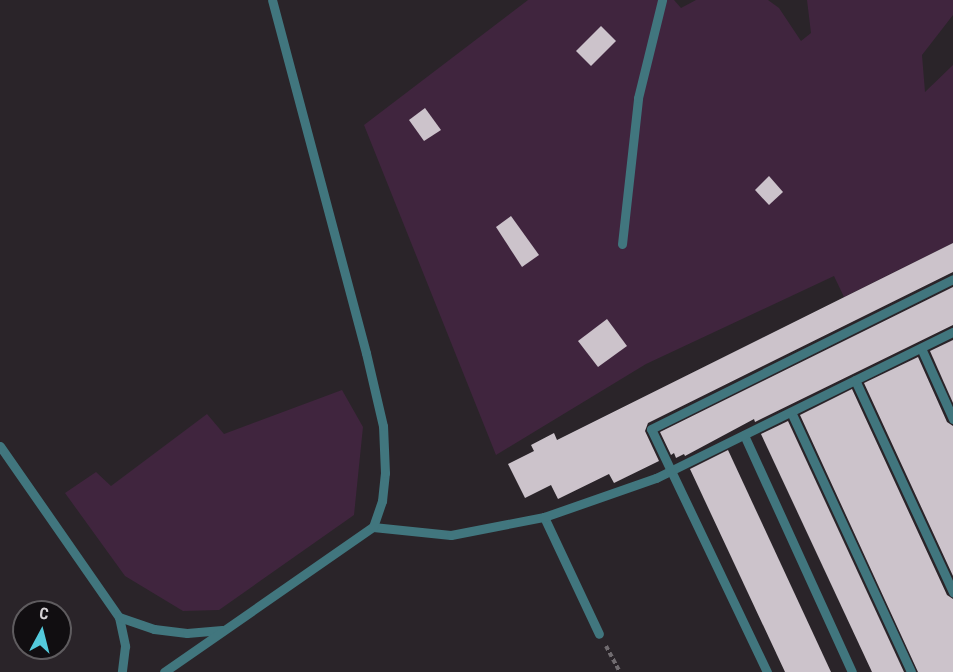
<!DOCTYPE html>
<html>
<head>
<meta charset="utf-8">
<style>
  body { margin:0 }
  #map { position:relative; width:953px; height:672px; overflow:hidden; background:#2a2429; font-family:"Roboto Condensed",sans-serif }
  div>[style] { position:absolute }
  .green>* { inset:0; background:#40253e }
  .building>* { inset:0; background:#ccc3cb }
  .path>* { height:4px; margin-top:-2px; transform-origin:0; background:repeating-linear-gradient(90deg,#716c70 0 4.5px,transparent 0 7.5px) }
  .lane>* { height:9px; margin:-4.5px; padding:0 4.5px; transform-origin:4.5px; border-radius:4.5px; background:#41767e }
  span { translate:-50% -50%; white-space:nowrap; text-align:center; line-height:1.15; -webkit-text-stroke:6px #110e11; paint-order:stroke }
  .north { position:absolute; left:12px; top:600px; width:60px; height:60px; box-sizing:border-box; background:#110e11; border:2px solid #5f5c5f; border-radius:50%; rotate:7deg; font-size:16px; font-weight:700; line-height:24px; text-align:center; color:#d5d1d4 }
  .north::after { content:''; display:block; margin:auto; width:21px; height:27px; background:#53cadc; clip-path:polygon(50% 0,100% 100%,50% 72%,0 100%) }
</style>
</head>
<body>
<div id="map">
  <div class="green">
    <i style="clip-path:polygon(528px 0,674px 0,681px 8px,696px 0,768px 0,779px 8px,801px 41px,811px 33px,807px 0,953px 0,953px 15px,922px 55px,925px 92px,953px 65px,953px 243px,844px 297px,834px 276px,646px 364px,496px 455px,364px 125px)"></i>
    <i style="clip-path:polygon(342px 390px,363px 427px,354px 515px,219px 610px,183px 611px,125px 576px,65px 493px,96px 472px,111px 486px,207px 414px,224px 434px)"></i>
  </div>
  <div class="building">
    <i style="clip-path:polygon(601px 26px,616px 41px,591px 66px,576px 51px)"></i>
    <i style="clip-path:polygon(425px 108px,441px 130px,424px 141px,409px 120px)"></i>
    <i style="clip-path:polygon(769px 176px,783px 192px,769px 205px,755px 190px)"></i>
    <i style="clip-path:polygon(511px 216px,539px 255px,522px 267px,496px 227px)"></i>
    <i style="clip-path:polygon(953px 243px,953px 272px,648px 423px,645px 431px,659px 461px,614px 483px,609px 474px,558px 499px,551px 485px,525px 498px,508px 464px,534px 451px,531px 445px,554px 433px,557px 440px)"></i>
    <i style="clip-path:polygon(953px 287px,953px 325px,755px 422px,754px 419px,685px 456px,684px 454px,676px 458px,674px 453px,671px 455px,660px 432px)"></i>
    <i style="clip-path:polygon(607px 319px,627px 346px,598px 367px,578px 341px)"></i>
    <i style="clip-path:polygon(953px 340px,953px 403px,930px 351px)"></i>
    <i style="clip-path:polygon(918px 357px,947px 422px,953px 426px,953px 576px,864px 383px)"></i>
    <i style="clip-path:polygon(852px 389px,947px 595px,953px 599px,953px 672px,918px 672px,800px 415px)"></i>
    <i style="clip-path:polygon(788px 421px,904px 672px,872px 672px,761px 434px)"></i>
    <i style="clip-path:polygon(728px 450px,831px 672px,785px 672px,690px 469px)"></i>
  </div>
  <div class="path">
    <i style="left:606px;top:646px;width:30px;rotate:62deg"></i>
  </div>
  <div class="lane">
    <i style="left:622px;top:244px;width:147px;rotate:-83.7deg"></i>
    <i style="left:638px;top:98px;width:101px;rotate:-76.2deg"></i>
    <i style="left:921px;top:348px;width:78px;rotate:65.7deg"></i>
    <i style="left:855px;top:380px;width:234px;rotate:65.2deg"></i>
    <i style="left:791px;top:412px;width:286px;rotate:65.2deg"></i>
    <i style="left:744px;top:435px;width:260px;rotate:65.5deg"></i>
    <i style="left:0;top:446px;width:208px;rotate:55.2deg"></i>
    <i style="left:119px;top:617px;width:30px;rotate:78deg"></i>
    <i style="left:125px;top:646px;width:26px;rotate:97deg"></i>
    <i style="left:544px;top:517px;width:129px;rotate:64.8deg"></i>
    <i style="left:373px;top:527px;width:78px;rotate:5.9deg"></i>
    <i style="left:451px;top:535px;width:95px;rotate:-11deg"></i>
    <i style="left:544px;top:517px;width:119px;rotate:-19.2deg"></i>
    <i style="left:656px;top:478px;width:331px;rotate:-26.2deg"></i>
    <i style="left:119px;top:617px;width:37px;rotate:19deg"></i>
    <i style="left:154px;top:629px;width:33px;rotate:7deg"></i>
    <i style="left:187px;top:633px;width:35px;rotate:-5deg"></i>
    <i style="left:164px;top:672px;width:254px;rotate:-34.8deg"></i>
    <i style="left:373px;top:527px;width:28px;rotate:-71deg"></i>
    <i style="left:382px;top:501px;width:28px;rotate:-84deg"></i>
    <i style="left:385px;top:473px;width:47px;rotate:-92.4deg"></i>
    <i style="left:383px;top:426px;width:75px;rotate:-103.1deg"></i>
    <i style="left:366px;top:353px;width:365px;rotate:-104.9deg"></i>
    <i style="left:767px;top:672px;width:269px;rotate:-115.5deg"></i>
    <i style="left:651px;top:429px;width:337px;rotate:-26.4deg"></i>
  </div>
  <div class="north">С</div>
</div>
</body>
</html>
